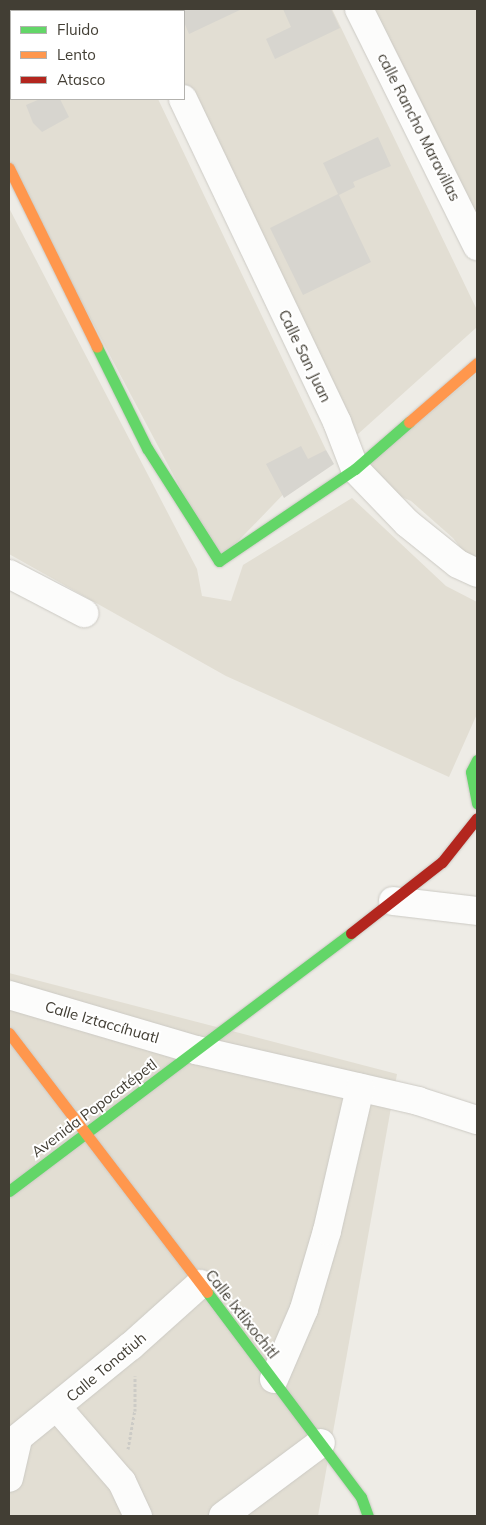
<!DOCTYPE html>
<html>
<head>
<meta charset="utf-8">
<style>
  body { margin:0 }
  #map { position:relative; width:486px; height:1525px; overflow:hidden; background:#eeece6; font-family:Mulish,sans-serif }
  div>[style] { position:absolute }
  .residential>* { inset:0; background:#e2ded3 }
  .building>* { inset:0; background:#d7d5cf }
  .path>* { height:3px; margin-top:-1.5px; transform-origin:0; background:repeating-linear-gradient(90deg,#cccbc6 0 2.5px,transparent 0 5px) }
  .roads { filter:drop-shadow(0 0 1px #cccac4) drop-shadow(0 0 1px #cccac4) }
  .street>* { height:28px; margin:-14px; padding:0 14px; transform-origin:14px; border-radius:14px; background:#fcfcfb }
  .fast>* { height:11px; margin:-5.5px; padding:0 5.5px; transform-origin:5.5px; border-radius:5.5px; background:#63d668 }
  .slow>* { height:11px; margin:-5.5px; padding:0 5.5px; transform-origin:5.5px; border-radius:5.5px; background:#ff974d }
  .jam>* { height:11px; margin:-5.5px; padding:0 5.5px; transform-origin:5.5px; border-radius:5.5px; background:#b3261e }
  span { translate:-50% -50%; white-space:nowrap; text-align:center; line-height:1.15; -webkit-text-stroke:4px #fff; paint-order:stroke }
  .street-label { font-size:15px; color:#423e34 }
  .frame { position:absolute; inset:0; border:10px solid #423e34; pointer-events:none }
  .legend { position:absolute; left:10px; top:10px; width:175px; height:90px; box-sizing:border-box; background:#fff; border:1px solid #b3b2ae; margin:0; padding:6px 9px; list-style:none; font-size:15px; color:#423e34 }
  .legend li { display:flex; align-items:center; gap:10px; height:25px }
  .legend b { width:25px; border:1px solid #b3b2ae }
</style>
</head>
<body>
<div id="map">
  <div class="residential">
    <i style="clip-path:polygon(9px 9px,115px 9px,116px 11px,11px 11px,11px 99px,158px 99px,326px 450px,219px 561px,9px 165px)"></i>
    <i style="clip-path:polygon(140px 9px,332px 9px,477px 310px,477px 327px,348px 443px,184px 99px,184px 11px)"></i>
    <i style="clip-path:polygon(359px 9px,477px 9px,477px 243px)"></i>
    <i style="clip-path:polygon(9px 208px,197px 569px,202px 596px,231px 601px,243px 565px,352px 498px,446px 586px,477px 602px,477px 714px,449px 777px,226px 676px,9px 554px)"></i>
    <i style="clip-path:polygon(477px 373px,477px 569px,453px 538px,411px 501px,376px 486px,370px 463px)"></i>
    <i style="clip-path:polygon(9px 973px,397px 1074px,318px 1516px,9px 1516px)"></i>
  </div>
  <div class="building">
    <i style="clip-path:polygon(177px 9px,242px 9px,189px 34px,184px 22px,184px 11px)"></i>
    <i style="clip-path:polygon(283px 9px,331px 9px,340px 28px,275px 59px,266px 39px,291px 27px)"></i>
    <i style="clip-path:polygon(40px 99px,60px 99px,69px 117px,42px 132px,33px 123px,26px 105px)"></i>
    <i style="clip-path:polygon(378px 137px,391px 166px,353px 182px,355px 187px,339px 195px,371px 262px,303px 295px,270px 228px,338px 194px,323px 163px)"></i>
    <i style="clip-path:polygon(301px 446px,308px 459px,326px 450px,334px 464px,284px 498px,266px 464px)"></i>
  </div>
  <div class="path">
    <i style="left:128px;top:1449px;width:39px;rotate:-80deg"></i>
    <i style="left:135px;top:1411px;width:35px;rotate:-90deg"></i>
  </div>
  <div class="roads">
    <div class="street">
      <i style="left:140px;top:9px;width:3px;rotate:45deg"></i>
      <i style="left:359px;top:9px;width:265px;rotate:63.5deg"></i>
      <i style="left:183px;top:99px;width:358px;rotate:64.5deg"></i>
      <i style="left:337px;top:422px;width:50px;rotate:69deg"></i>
      <i style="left:355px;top:469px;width:75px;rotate:46.1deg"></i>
      <i style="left:407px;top:523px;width:65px;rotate:38.8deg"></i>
      <i style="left:458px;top:564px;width:21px;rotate:25deg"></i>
      <i style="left:9px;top:574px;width:85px;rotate:27.5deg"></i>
      <i style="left:393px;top:901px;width:85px;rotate:6.8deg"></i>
      <i style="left:9px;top:995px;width:195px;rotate:16.4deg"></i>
      <i style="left:196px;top:1050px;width:228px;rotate:12.9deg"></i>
      <i style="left:418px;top:1101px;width:62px;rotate:17.9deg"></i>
      <i style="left:274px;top:1379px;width:76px;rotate:-66.8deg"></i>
      <i style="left:304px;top:1309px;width:81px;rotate:-73.6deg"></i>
      <i style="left:327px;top:1231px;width:147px;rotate:-77deg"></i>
      <i style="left:57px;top:1407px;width:99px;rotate:49.1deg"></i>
      <i style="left:122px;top:1482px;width:38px;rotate:65deg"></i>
      <i style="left:9px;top:1445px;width:157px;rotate:-39.1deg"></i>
      <i style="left:131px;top:1346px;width:93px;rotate:-41.9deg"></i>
      <i style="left:9px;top:1478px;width:40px;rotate:-77deg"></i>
      <i style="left:223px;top:1516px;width:122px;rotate:-36.7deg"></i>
    </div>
    <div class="fast">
      <i style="left:97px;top:347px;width:113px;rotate:63.7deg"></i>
      <i style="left:147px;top:448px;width:134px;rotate:57.5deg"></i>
      <i style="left:219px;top:561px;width:164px;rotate:-34.1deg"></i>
      <i style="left:355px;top:469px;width:72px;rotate:-41deg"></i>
      <i style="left:477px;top:760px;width:13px;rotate:117deg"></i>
      <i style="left:471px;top:772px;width:32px;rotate:79deg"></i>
      <i style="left:9px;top:1191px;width:428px;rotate:-37deg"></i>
      <i style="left:207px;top:1292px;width:256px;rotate:53.1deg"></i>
      <i style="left:361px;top:1497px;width:20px;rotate:70deg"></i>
    </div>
    <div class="slow">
      <i style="left:9px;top:168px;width:199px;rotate:63.8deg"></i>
      <i style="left:409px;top:422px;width:90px;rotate:-40.9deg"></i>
      <i style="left:9px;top:1033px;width:326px;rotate:52.6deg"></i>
    </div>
    <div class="jam">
      <i style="left:351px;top:933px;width:115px;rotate:-38deg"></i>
      <i style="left:442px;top:862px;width:56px;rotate:-51.5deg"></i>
    </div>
  </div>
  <div class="street-label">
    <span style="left:419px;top:127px;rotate:63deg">calle Rancho Maravillas</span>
    <span style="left:305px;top:356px;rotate:64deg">Calle San Juan</span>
    <span style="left:102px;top:1022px;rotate:16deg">Calle Iztaccíhuatl</span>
    <span style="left:94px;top:1108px;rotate:-37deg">Avenida Popocatépetl</span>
    <span style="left:242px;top:1314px;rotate:52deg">Calle Ixtlixochitl</span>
    <span style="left:106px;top:1367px;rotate:-40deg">Calle Tonatiuh</span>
  </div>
  <div class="frame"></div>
  <ul class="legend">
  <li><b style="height:6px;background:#63d668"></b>Fluido</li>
  <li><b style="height:6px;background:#ff974d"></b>Lento</li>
  <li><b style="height:6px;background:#b3261e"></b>Atasco</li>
  </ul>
</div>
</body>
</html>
